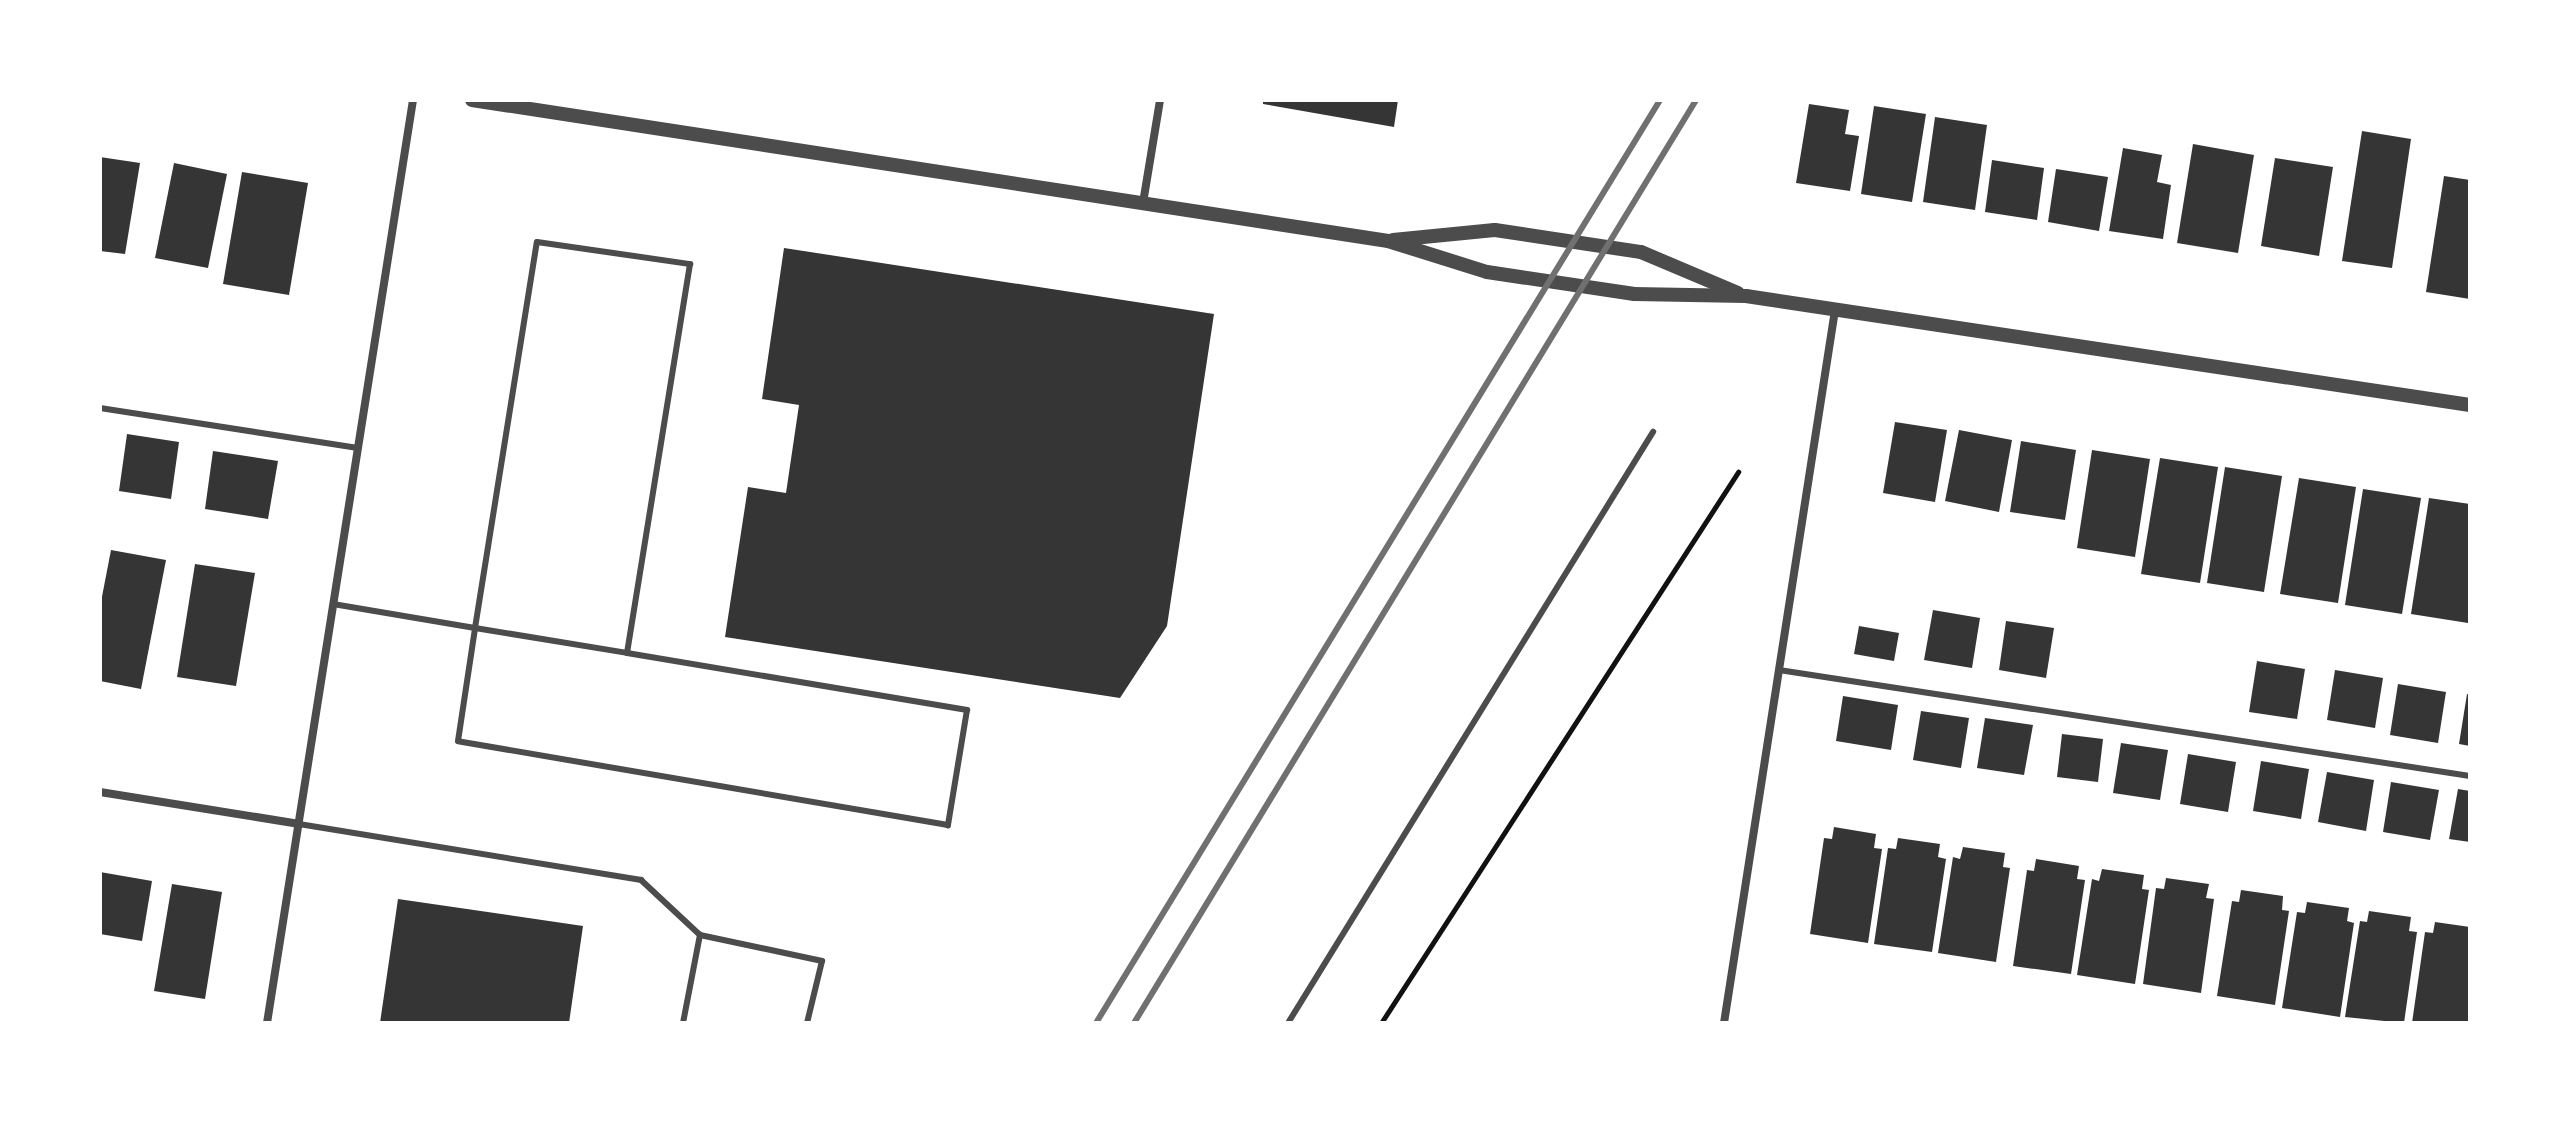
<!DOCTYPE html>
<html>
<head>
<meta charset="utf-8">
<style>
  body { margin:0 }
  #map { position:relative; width:2570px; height:1123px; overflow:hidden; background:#fff; font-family:"Titillium Web",sans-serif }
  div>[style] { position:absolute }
  .building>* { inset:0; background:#353535 }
  .path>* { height:5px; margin:-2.5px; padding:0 2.5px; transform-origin:2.5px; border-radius:2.5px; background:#111 }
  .service>* { height:6px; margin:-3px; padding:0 3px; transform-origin:3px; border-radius:3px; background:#4c4c4c }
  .minor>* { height:8px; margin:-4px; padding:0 4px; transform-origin:4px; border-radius:4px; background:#4c4c4c }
  .tertiary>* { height:14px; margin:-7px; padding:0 7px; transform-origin:7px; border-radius:7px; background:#4c4c4c }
  .rail>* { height:6px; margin:-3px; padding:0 3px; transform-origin:3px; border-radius:3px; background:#707070 }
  span { translate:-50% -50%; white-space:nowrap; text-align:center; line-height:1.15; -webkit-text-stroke:6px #fff; paint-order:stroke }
  .frame { position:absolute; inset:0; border:102px solid #fff; pointer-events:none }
</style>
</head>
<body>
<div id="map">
  <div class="building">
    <i style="clip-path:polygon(1263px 100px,1398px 100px,1394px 127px,1263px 104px)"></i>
    <i style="clip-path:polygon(1809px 104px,1849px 110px,1845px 134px,1859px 136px,1850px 191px,1796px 183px)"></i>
    <i style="clip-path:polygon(1874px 106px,1926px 114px,1912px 202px,1861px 194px)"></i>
    <i style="clip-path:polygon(1935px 117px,1987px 125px,1975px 210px,1923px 202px)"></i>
    <i style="clip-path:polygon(2362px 131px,2411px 139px,2392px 268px,2342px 261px)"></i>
    <i style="clip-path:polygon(2193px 144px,2254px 155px,2238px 253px,2177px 243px)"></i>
    <i style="clip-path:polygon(2123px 148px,2162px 155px,2157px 182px,2171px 185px,2163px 239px,2109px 231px)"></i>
    <i style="clip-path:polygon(100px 157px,140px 163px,125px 254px,100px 251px)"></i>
    <i style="clip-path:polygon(2275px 158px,2333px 167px,2319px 256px,2261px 246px)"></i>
    <i style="clip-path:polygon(1992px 160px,2044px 168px,2037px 220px,1985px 212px)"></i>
    <i style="clip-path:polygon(174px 163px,227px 174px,208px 268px,155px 258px)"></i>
    <i style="clip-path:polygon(2056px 169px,2108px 177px,2099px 231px,2048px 222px)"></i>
    <i style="clip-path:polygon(242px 172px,308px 183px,289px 295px,223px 284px)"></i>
    <i style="clip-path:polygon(2444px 176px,2470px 180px,2470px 299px,2426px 292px)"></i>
    <i style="clip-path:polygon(784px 248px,1214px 314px,1167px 626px,1120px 698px,725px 637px,748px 487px,786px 493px,799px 405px,762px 399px)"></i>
    <i style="clip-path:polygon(1895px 422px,1947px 430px,1935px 502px,1883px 493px)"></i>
    <i style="clip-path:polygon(1959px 430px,2012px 440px,1999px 512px,1945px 501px)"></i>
    <i style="clip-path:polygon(127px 434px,179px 442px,171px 499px,119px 491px)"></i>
    <i style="clip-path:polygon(2021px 441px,2076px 450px,2065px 520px,2010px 512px)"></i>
    <i style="clip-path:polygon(2092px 450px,2150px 459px,2135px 557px,2077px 548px)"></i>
    <i style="clip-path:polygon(213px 451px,278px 461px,268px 519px,205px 509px)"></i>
    <i style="clip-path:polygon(2160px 458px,2218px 467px,2200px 583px,2141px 574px)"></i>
    <i style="clip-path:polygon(2225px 467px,2282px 476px,2264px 592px,2207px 583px)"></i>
    <i style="clip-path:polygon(2299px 478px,2356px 487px,2338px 603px,2280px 594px)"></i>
    <i style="clip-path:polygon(2363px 489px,2421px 498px,2402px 614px,2345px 605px)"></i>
    <i style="clip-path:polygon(2429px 498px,2470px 504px,2468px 623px,2411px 614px)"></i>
    <i style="clip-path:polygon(111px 550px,166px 560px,141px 689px,100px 681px,100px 607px)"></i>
    <i style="clip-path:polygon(195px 564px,255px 573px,236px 686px,177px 677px)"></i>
    <i style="clip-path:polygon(1933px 610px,1980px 618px,1972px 668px,1924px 660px)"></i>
    <i style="clip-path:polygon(2006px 621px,2054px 628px,2046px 678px,1999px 670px)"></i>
    <i style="clip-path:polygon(1859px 626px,1899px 633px,1894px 661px,1854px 654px)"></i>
    <i style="clip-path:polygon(2257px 661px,2305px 669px,2297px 719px,2249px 712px)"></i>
    <i style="clip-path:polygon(2335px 670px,2383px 678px,2375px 728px,2327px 720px)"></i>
    <i style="clip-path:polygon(2398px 684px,2446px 692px,2438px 743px,2390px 735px)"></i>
    <i style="clip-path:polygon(2467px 694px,2470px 695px,2470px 746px,2459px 744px)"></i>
    <i style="clip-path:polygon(1843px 696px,1898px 705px,1891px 750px,1836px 741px)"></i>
    <i style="clip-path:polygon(1921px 711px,1969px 718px,1961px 768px,1913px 760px)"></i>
    <i style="clip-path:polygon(1985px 718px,2033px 725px,2024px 775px,1977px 768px)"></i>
    <i style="clip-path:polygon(2062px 734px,2103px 739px,2098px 782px,2057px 777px)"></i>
    <i style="clip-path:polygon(2121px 743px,2168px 750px,2160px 800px,2113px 793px)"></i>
    <i style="clip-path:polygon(2188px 754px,2236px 762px,2228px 812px,2180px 804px)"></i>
    <i style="clip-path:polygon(2261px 761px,2309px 769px,2301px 819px,2253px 811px)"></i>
    <i style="clip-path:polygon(2327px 772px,2374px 780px,2366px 831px,2318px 822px)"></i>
    <i style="clip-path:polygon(2391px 782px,2439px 790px,2430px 840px,2383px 832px)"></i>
    <i style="clip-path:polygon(2458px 789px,2470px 791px,2470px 842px,2449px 839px)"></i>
    <i style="clip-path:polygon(1834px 827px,1876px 834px,1874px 848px,1882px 849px,1868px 943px,1810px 934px,1824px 838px,1832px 839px)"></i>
    <i style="clip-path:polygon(1898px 838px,1940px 844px,1938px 857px,1946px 859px,1932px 952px,1874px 944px,1888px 848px,1896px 849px)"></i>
    <i style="clip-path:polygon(1963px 847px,2005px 853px,2003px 867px,2010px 868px,1996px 962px,1938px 953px,1953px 857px,1960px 859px)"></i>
    <i style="clip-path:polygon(2036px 859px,2079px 866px,2077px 879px,2085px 880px,2071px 974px,2013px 966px,2027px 870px,2034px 871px)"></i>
    <i style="clip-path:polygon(2102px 869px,2144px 875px,2142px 889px,2149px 890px,2135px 984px,2077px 975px,2092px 879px,2099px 881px)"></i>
    <i style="clip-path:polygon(100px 872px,152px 881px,142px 941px,100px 934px)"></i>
    <i style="clip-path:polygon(2166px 878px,2209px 884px,2206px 898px,2214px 899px,2201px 993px,2143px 984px,2156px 888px,2164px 889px)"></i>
    <i style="clip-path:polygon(172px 884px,222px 892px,205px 999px,154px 991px)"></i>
    <i style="clip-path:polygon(2241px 890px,2283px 896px,2282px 910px,2289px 911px,2275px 1005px,2217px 996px,2232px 901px,2239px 902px)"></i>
    <i style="clip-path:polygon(398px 899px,583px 926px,569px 1023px,380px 1023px)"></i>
    <i style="clip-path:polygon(2307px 902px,2349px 908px,2347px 921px,2354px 923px,2340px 1017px,2282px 1008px,2297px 912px,2305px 913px)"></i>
    <i style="clip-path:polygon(2369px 911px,2411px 917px,2409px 931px,2417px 932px,2404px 1023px,2345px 1017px,2360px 921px,2367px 922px)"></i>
    <i style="clip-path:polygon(2435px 922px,2470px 927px,2470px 1023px,2412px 1023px,2425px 932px,2433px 933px)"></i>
  </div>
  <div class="path">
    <i style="left:1381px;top:1023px;width:657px;rotate:-57.06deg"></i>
  </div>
  <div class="service">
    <i style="left:100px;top:408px;width:261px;rotate:8.8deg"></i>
    <i style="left:333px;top:604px;width:144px;rotate:9.6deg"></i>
    <i style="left:475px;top:628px;width:154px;rotate:9.3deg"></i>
    <i style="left:627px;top:653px;width:345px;rotate:9.5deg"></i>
    <i style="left:967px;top:710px;width:117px;rotate:99.4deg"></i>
    <i style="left:948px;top:825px;width:497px;rotate:-170.3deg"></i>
    <i style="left:458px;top:741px;width:114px;rotate:-81.4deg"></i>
    <i style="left:475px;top:628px;width:391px;rotate:-80.9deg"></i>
    <i style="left:537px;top:242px;width:155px;rotate:8.2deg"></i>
    <i style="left:690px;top:264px;width:394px;rotate:99.2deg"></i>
    <i style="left:1779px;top:670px;width:699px;rotate:8.72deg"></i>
    <i style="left:299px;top:824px;width:347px;rotate:9.3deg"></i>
    <i style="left:641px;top:880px;width:81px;rotate:43deg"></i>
    <i style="left:700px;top:935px;width:125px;rotate:12deg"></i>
    <i style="left:822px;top:961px;width:64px;rotate:103.6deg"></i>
    <i style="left:683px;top:1023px;width:90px;rotate:-79.1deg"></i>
    <i style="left:1288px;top:1023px;width:695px;rotate:-58.3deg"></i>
  </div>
  <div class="minor">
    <i style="left:1143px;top:203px;width:104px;rotate:-80.6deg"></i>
    <i style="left:100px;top:792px;width:202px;rotate:9.1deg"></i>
    <i style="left:267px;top:1023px;width:934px;rotate:-81.01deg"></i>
    <i style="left:1724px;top:1023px;width:722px;rotate:-81.15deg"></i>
  </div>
  <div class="tertiary">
    <i style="left:472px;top:100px;width:927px;rotate:8.75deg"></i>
    <i style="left:1388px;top:241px;width:104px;rotate:17.4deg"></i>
    <i style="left:1487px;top:272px;width:149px;rotate:8.5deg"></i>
    <i style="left:1634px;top:294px;width:112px;rotate:1deg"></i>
    <i style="left:1746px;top:296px;width:732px;rotate:8.56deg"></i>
    <i style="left:1393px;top:240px;width:102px;rotate:-5.6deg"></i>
    <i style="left:1495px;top:230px;width:148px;rotate:8.6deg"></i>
    <i style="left:1641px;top:252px;width:105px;rotate:22.9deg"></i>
  </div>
  <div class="rail">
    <i style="left:1096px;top:1023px;width:1082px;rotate:-58.57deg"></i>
    <i style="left:1134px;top:1023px;width:1081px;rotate:-58.66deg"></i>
  </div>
  <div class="frame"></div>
</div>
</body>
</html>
